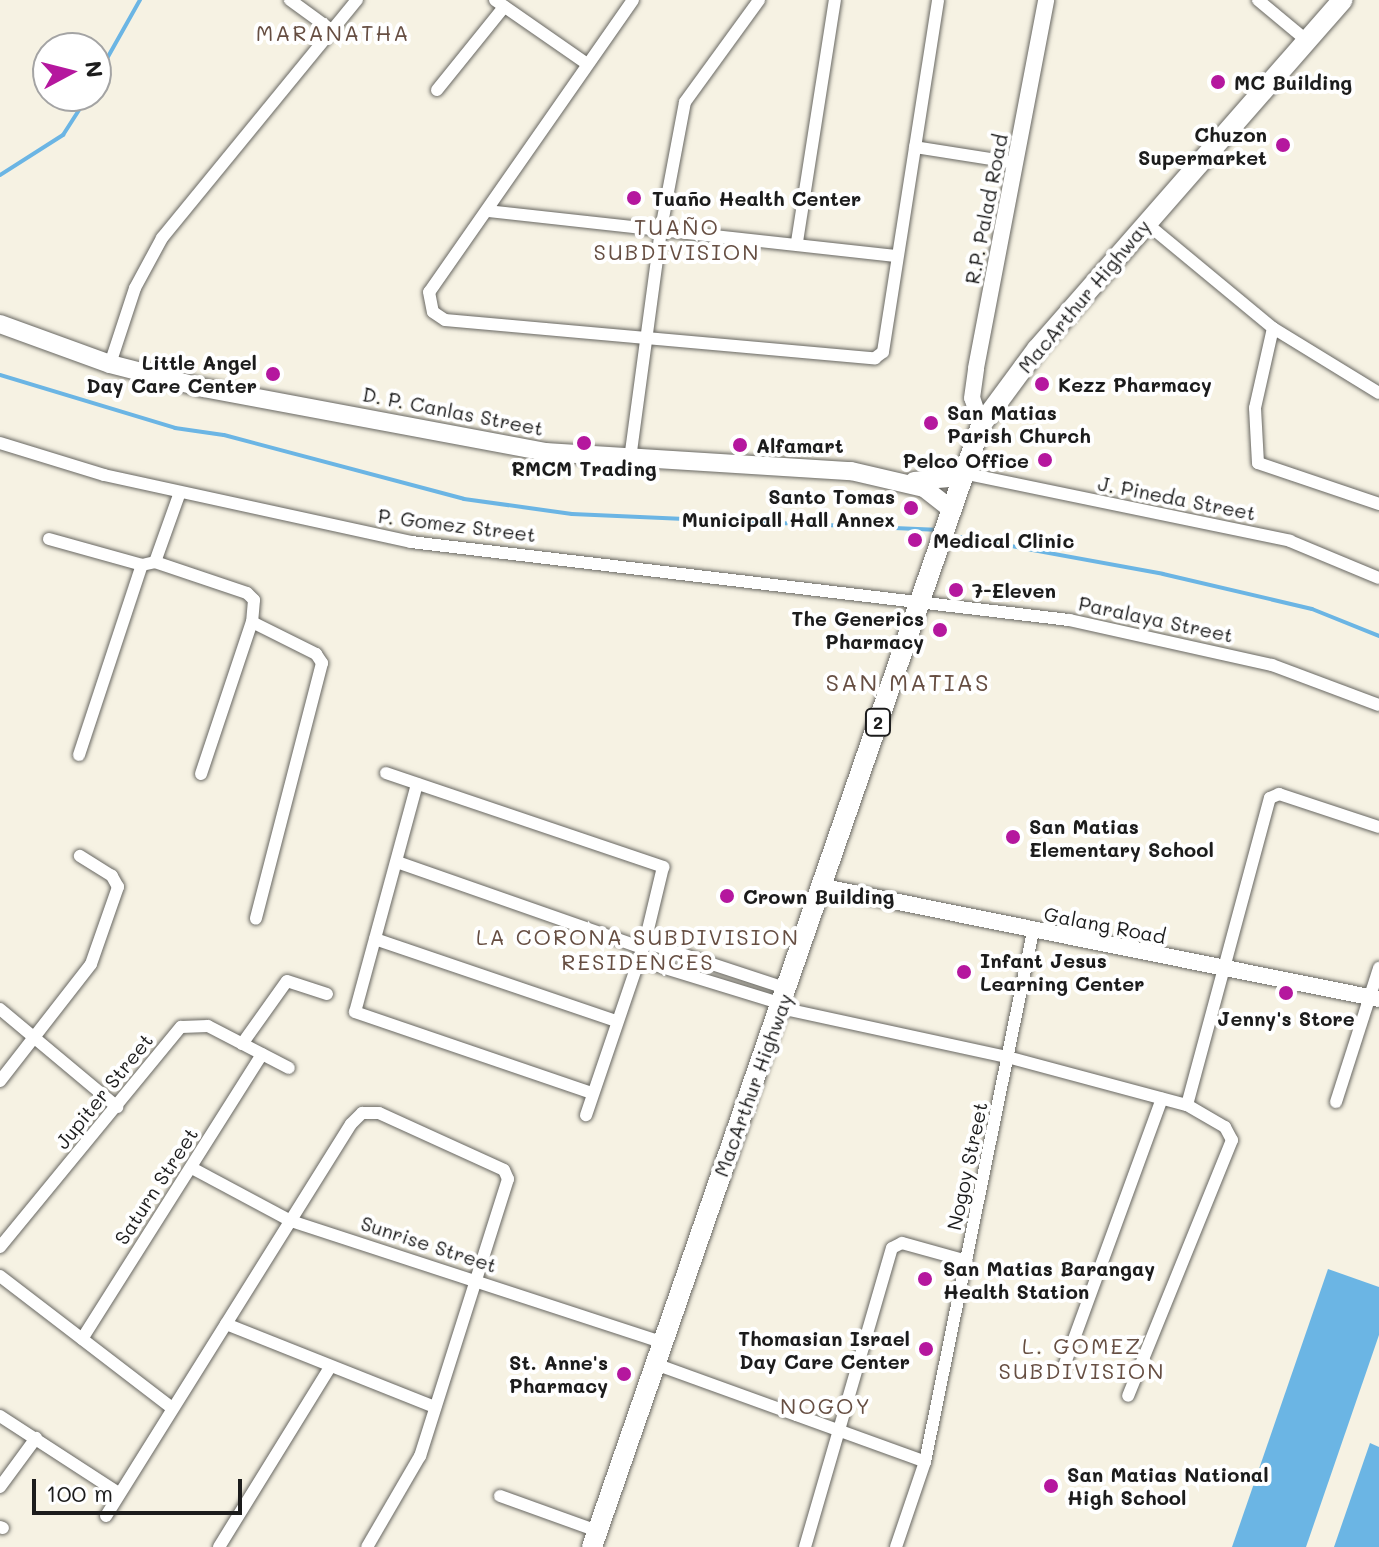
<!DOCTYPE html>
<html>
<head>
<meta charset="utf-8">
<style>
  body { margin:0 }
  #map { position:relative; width:1379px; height:1547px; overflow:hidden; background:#f6f2e3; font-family:Mali,sans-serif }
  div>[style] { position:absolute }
  .water>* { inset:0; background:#6bb5e4 }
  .stream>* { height:4px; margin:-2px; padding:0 2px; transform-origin:2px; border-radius:2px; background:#6bb5e4 }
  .roads { filter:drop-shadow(0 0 2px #686762) drop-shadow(0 0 2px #686762) }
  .minor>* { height:12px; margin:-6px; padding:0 6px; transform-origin:6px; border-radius:6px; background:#fff }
  .tertiary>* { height:16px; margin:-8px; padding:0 8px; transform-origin:8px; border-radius:8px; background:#fff }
  .secondary>* { height:18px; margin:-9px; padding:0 9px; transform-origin:9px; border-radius:9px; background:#fff }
  .trunk>* { height:20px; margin:-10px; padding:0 10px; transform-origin:10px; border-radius:10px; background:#fff }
  .dots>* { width:22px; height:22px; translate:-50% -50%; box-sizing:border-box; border:4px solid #fff; border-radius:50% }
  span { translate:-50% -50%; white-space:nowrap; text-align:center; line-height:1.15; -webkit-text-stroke:8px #fff; paint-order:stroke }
  .shield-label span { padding:2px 6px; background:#fff; border:2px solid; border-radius:6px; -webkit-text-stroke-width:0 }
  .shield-label { font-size:18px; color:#1c1c1c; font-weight:700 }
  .poi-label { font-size:20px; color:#1c1c1c; font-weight:700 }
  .left { translate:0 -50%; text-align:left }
  .right { translate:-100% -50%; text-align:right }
  .street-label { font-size:20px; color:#1c1c1c }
  .neighbourhood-label { font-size:22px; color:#664e42; letter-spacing:2px }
  .quarter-label { font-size:24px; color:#664e42; letter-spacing:2px }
  .north { position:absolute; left:32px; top:32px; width:80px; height:80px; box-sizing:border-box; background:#fff; border:2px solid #a4a4a4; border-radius:50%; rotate:83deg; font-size:22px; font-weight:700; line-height:32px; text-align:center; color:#1c1c1c }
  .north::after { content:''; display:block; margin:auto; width:28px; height:36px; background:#b5179e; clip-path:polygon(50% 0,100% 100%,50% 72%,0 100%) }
  .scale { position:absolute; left:32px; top:1479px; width:210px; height:36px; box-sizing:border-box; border:4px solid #1c1c1c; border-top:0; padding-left:10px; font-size:24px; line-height:28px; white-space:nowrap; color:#1c1c1c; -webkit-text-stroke:6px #fff; paint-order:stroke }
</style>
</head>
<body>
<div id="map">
  <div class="water">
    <i style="clip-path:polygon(1328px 1269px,1379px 1287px,1379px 1335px,1306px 1547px,1232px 1547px)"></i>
    <i style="clip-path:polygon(1370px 1443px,1379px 1447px,1379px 1547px,1334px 1547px)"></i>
  </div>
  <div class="stream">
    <i style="left:96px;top:78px;width:90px;rotate:-60.6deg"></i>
    <i style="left:0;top:175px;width:75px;rotate:-32.4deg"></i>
    <i style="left:63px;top:135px;width:46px;rotate:-57.3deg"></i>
    <i style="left:0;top:375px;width:183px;rotate:16.8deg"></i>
    <i style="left:175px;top:428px;width:49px;rotate:8.1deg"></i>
    <i style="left:224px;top:435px;width:248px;rotate:14.9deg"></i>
    <i style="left:464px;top:499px;width:109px;rotate:7.9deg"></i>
    <i style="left:572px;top:514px;width:363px;rotate:2.5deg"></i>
    <i style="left:962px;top:537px;width:204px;rotate:10.4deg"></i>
    <i style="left:1163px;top:574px;width:153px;rotate:13.2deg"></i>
    <i style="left:1312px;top:609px;width:72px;rotate:21.9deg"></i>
  </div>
  <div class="roads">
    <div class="minor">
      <i style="left:290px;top:0;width:54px;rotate:36deg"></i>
      <i style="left:495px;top:0;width:112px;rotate:34.8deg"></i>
      <i style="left:633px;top:0;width:356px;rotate:124.9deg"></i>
      <i style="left:429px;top:292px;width:20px;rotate:79deg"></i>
      <i style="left:433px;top:312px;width:14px;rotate:34deg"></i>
      <i style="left:445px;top:320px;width:432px;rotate:5.1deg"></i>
      <i style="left:875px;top:358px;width:10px;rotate:-37deg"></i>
      <i style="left:883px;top:352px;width:356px;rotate:-81.1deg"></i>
      <i style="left:1258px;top:0;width:61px;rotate:39.7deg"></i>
      <i style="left:437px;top:90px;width:107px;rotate:-51.1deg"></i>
      <i style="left:915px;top:147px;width:102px;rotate:9deg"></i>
      <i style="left:488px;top:211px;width:411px;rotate:6.3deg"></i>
      <i style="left:1146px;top:223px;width:165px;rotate:39.6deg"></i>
      <i style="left:1273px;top:328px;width:124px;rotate:31.5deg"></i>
      <i style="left:797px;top:242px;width:245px;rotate:-81.1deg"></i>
      <i style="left:1273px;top:328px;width:82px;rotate:102.7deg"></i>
      <i style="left:1255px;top:408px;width:55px;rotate:86.9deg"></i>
      <i style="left:1258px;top:463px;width:128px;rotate:18.7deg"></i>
      <i style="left:110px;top:364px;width:80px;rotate:-71.8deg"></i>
      <i style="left:135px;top:288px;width:57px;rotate:-61.6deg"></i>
      <i style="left:162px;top:238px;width:308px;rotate:-50.7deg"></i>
      <i style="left:0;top:443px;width:109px;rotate:17.1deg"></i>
      <i style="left:104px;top:475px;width:314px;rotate:12.3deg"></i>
      <i style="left:411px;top:542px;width:663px;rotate:6.76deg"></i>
      <i style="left:1069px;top:620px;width:208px;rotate:12.5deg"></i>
      <i style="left:1272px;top:665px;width:114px;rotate:20.5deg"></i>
      <i style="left:630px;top:459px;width:232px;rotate:-82.3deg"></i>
      <i style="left:661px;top:229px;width:129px;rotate:-79.3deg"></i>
      <i style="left:685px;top:102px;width:126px;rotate:-54deg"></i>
      <i style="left:963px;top:473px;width:334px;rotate:11.7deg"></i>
      <i style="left:1290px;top:541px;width:96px;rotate:22.6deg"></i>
      <i style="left:49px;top:539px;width:97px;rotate:15.6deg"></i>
      <i style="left:142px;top:565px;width:13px;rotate:-13deg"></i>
      <i style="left:155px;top:562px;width:97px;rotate:18.6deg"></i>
      <i style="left:247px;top:593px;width:10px;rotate:45deg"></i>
      <i style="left:254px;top:600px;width:22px;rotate:95deg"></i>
      <i style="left:252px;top:622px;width:72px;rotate:26.6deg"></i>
      <i style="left:316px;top:654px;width:11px;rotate:56deg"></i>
      <i style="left:322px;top:663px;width:264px;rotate:104.5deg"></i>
      <i style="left:155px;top:562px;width:74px;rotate:-70.3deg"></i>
      <i style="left:79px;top:755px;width:200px;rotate:-71.7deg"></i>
      <i style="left:386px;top:773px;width:293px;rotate:18.7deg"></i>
      <i style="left:663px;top:867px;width:77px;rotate:103.5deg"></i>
      <i style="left:645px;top:942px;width:183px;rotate:108.8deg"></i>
      <i style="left:201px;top:774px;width:160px;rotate:-71.5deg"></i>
      <i style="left:417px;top:784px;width:236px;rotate:105.2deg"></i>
      <i style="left:355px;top:1012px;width:250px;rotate:18.9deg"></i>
      <i style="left:397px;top:862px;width:261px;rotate:19.3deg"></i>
      <i style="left:375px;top:939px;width:255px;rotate:18.8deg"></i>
      <i style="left:645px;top:942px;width:151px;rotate:18.2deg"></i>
      <i style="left:639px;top:960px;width:150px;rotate:17.1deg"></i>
      <i style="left:780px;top:1008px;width:236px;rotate:12.2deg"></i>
      <i style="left:1011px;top:1058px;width:182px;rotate:15deg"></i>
      <i style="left:1187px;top:1105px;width:44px;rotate:30.1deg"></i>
      <i style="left:1225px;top:1127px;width:15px;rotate:62deg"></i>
      <i style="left:1232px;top:1140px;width:276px;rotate:112.1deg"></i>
      <i style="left:0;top:1009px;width:153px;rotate:39.9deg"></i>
      <i style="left:242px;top:1044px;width:77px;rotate:-54.5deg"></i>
      <i style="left:287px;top:981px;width:42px;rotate:18deg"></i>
      <i style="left:0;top:1081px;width:148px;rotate:-52.1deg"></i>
      <i style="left:91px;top:964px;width:82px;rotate:-70.7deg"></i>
      <i style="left:118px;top:887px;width:13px;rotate:-119deg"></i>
      <i style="left:112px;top:876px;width:38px;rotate:-148deg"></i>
      <i style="left:1336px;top:1102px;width:141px;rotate:-72.2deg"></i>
      <i style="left:1187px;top:1105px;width:318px;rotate:-74.9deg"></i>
      <i style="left:1270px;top:798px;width:10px;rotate:-24deg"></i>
      <i style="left:1279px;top:794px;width:105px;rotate:18.3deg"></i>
      <i style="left:192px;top:1168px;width:112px;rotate:28.2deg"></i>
      <i style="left:291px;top:1221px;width:389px;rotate:18.1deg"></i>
      <i style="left:0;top:1247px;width:285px;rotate:-50.6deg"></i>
      <i style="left:181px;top:1027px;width:27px;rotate:-2deg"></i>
      <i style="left:208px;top:1026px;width:91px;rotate:27.4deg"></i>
      <i style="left:0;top:1276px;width:215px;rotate:37.5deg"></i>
      <i style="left:226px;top:1324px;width:225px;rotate:21.7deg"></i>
      <i style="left:82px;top:1339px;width:337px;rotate:-57.7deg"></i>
      <i style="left:655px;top:1364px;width:287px;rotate:19.9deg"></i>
      <i style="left:1063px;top:1369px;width:288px;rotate:-69.9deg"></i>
      <i style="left:0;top:1416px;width:140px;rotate:33deg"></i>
      <i style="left:0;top:1487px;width:61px;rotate:-53.7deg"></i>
      <i style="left:500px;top:1496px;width:103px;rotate:19.8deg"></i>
      <i style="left:106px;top:1516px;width:462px;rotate:-58deg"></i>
      <i style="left:351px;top:1124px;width:16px;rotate:-45deg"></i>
      <i style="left:362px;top:1113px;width:17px"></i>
      <i style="left:379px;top:1113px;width:137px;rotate:24.5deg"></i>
      <i style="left:504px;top:1170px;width:10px;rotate:66deg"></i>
      <i style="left:508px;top:1179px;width:291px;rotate:107.6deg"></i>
      <i style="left:420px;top:1456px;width:105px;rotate:120.2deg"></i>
      <i style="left:0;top:1527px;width:3px;rotate:18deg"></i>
      <i style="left:219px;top:1547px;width:209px;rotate:-58.3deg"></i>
      <i style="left:805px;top:1547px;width:311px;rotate:-73.8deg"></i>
      <i style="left:892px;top:1248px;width:11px;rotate:-27deg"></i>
      <i style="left:902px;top:1243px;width:67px;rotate:15.5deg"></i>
      <i style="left:896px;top:1547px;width:90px;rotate:-71.2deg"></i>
      <i style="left:925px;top:1462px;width:542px;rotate:-78.5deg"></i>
    </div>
    <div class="tertiary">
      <i style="left:981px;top:425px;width:28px;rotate:-108deg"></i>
      <i style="left:972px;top:398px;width:30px;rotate:-82deg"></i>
      <i style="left:976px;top:368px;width:375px;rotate:-79.2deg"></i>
      <i style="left:824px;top:887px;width:566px;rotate:11.41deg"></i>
    </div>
    <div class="secondary">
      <i style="left:0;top:324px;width:117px;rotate:20deg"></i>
      <i style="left:110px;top:364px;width:97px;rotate:14.3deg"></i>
      <i style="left:204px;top:388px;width:347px;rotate:10.6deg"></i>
      <i style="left:545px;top:452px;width:307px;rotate:3.6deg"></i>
      <i style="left:851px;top:471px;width:75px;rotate:13.1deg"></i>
      <i style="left:924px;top:488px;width:34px;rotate:38deg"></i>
      <i style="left:914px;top:481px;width:47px;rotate:-4.9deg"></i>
    </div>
    <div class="trunk">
      <i style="left:592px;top:1547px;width:1188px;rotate:-70.88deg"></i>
      <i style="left:981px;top:425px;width:94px;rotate:-53.6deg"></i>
      <i style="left:1037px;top:349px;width:464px;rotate:-48.8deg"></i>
    </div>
  </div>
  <div class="dots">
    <i style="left:1218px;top:82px;background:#b5179e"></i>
    <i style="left:1283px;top:145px;background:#b5179e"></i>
    <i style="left:634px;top:198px;background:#b5179e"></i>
    <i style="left:273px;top:374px;background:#b5179e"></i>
    <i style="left:1042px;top:384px;background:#b5179e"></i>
    <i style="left:931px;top:423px;background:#b5179e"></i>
    <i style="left:584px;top:443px;background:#b5179e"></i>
    <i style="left:740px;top:445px;background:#b5179e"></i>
    <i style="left:1045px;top:460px;background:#b5179e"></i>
    <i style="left:911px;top:508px;background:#b5179e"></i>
    <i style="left:915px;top:540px;background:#b5179e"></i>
    <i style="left:956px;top:590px;background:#b5179e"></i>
    <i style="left:940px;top:630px;background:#b5179e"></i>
    <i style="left:1013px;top:837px;background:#b5179e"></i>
    <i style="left:727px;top:896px;background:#b5179e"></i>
    <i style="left:964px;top:972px;background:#b5179e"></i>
    <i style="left:1286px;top:993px;background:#b5179e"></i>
    <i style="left:925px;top:1279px;background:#b5179e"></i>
    <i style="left:926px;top:1349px;background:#b5179e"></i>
    <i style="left:624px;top:1374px;background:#b5179e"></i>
    <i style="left:1051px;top:1486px;background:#b5179e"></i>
  </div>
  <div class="shield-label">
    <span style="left:878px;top:722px">2</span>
  </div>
  <div class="poi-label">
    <span class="left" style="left:1234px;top:82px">MC Building</span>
    <span class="right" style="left:1267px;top:146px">Chuzon<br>Supermarket</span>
    <span class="left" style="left:652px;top:198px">Tuaño Health Center</span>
    <span class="right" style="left:257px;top:374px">Little Angel<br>Day Care Center</span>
    <span class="left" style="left:1058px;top:384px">Kezz Pharmacy</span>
    <span class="left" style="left:947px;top:424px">San Matias<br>Parish Church</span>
    <span class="left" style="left:756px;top:445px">Alfamart</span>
    <span class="right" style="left:1029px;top:460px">Pelco Office</span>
    <span style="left:584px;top:468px">RMCM Trading</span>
    <span class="right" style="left:895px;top:508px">Santo Tomas<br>Municipall Hall Annex</span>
    <span class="left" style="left:933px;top:540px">Medical Clinic</span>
    <span class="left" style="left:972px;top:590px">7-Eleven</span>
    <span class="right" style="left:924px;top:630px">The Generics<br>Pharmacy</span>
    <span class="left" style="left:1029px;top:838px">San Matias<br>Elementary School</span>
    <span class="left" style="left:743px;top:896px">Crown Building</span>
    <span class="left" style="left:980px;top:972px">Infant Jesus<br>Learning Center</span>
    <span style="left:1286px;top:1018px">Jenny's Store</span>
    <span class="left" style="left:943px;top:1280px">San Matias Barangay<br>Health Station</span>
    <span class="right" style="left:910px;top:1350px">Thomasian Israel<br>Day Care Center</span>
    <span class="right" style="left:608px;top:1374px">St. Anne's<br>Pharmacy</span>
    <span class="left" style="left:1067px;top:1486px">San Matias National<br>High School</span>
  </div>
  <div class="street-label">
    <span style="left:986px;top:209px;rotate:-79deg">R.P. Palad Road</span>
    <span style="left:1084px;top:296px;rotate:-50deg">MacArthur Highway</span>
    <span style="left:453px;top:411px;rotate:11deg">D. P. Canlas Street</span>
    <span style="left:1177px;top:498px;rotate:11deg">J. Pineda Street</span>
    <span style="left:457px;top:525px;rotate:7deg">P. Gomez Street</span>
    <span style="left:1156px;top:619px;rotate:12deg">Paralaya Street</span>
    <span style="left:1105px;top:925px;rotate:11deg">Galang Road</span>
    <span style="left:753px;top:1085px;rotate:-70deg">MacArthur Highway</span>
    <span style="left:104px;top:1091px;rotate:-51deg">Jupiter Street</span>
    <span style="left:967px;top:1166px;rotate:-78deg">Nogoy Street</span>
    <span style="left:156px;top:1186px;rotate:-57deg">Saturn Street</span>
    <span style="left:429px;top:1244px;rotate:18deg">Sunrise Street</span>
  </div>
  <div class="neighbourhood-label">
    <span style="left:333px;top:33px">MARANATHA</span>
    <span style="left:677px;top:239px">TUAÑO<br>SUBDIVISION</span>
    <span style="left:638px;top:949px">LA CORONA SUBDIVISION<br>RESIDENCES</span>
    <span style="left:1082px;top:1358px">L. GOMEZ<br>SUBDIVISION</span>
    <span style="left:826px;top:1406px">NOGOY</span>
  </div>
  <div class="quarter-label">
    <span style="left:908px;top:682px">SAN MATIAS</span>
  </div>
  <div class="north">N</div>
  <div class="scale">100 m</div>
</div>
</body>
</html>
